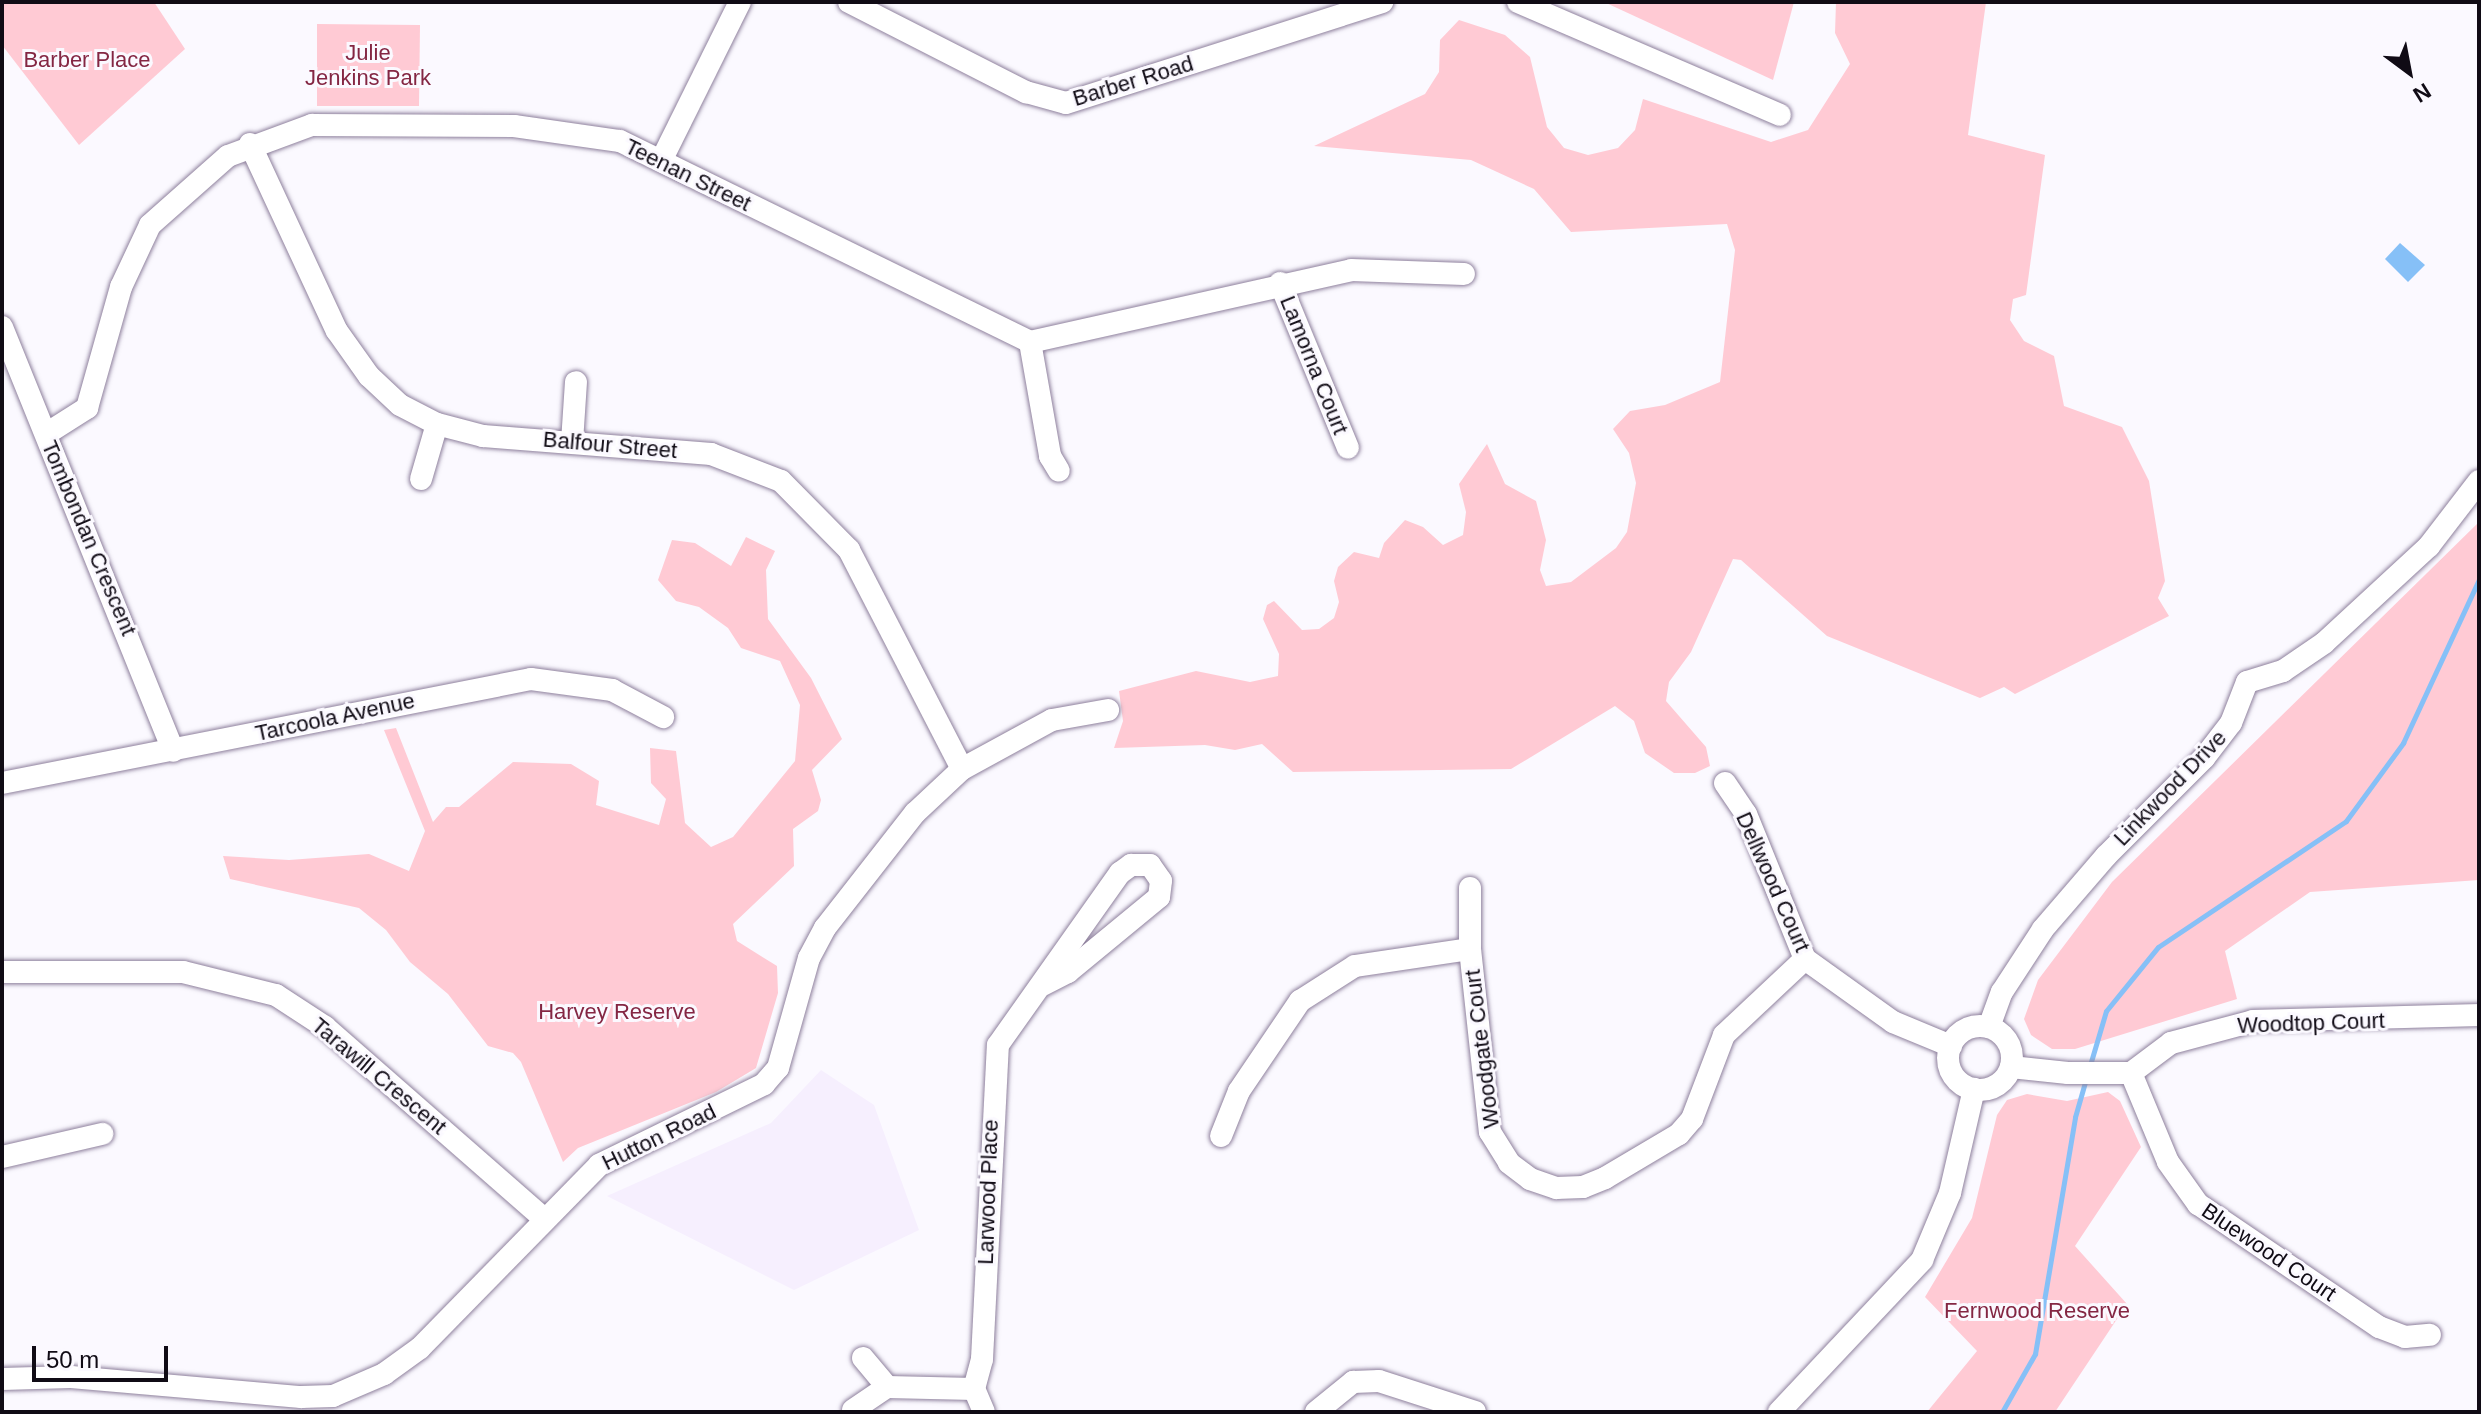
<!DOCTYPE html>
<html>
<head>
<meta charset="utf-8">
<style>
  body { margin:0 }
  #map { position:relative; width:2481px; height:1414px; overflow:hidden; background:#fbf9ff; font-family:Arial,sans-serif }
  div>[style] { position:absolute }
  .built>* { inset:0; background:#f6effe }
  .green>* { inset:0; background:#ffcad4 }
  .water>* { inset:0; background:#86c0f7 }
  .stream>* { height:5px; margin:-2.5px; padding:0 2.5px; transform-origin:2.5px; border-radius:2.5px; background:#86c0f7 }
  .roads { filter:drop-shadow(0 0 2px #8e809d) drop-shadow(0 0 2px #8e809d) }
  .minor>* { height:22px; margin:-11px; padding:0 11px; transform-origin:11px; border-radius:11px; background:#fff }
  .minor>.ring { margin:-11px; padding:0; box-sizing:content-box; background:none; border:22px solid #fff; border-radius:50% }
  span { translate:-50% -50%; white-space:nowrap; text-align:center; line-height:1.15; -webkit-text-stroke:6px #fbf9ff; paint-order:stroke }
  .park-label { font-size:22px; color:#842643 }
  .street-label { font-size:22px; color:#100b15 }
  .frame { position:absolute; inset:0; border:4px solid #100b15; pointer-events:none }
  .north { position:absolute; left:2369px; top:32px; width:80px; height:80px; -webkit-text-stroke:6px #fbf9ff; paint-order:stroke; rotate:148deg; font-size:22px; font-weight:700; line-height:32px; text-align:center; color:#100b15 }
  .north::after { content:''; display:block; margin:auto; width:28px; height:36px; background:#100b15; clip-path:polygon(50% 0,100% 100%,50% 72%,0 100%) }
  .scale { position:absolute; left:32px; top:1346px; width:136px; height:36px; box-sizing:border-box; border:4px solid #100b15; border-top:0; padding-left:10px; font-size:24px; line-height:28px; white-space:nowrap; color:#100b15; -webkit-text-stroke:6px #fbf9ff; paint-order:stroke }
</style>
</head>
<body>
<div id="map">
  <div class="built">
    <i style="clip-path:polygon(821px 1070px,874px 1105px,919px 1230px,794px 1290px,607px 1196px,771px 1123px)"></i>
  </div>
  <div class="green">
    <i style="clip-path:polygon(2px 2px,154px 2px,185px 49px,79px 145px,2px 45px)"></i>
    <i style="clip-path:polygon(1604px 2px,1794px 2px,1773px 80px)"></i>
    <i style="clip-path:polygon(1836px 2px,1986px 2px,1968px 135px,2045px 155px,2026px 295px,2013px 299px,2010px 320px,2024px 341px,2054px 356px,2064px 406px,2122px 427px,2149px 481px,2165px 581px,2158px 598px,2169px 616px,2015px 694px,2004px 687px,1980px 698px,1827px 636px,1741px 560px,1733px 559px,1691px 652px,1669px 682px,1666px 701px,1706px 747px,1710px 766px,1695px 773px,1674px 773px,1645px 753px,1634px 721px,1615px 706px,1511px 769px,1293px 772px,1262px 744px,1235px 750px,1205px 745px,1114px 748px,1123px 721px,1119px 691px,1196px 671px,1250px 682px,1278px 676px,1279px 654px,1263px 619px,1267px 605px,1274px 601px,1302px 630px,1319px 629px,1334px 618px,1339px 602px,1334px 581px,1338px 567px,1354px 552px,1379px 558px,1384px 543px,1405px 520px,1423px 527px,1443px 545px,1463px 535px,1466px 512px,1459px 484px,1487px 444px,1505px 484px,1536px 501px,1546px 540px,1540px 570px,1546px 586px,1571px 582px,1616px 548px,1627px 532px,1636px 483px,1629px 453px,1613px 429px,1630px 411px,1665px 405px,1720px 382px,1735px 250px,1727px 224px,1571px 232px,1534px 189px,1471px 160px,1314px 146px,1425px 94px,1439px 72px,1440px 40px,1459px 20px,1505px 35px,1530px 57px,1547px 127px,1564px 148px,1588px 155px,1618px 148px,1635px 130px,1643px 99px,1771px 142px,1808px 130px,1850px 64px,1835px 33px)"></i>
    <i style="clip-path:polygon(317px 24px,420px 25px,419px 106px,317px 106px)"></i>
    <i style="clip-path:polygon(2479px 522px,2479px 880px,2310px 892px,2225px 951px,2237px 999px,2075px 1049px,2052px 1049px,2031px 1035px,2024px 1019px,2038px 980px,2112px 882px)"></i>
    <i style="clip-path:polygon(746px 537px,775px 551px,766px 570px,768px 619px,811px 678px,842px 739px,812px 770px,821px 800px,818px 811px,793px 829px,794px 866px,733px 924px,737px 941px,777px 966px,778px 993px,756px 1068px,716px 1092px,578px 1148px,563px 1162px,521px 1062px,513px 1053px,488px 1046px,448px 994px,410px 962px,386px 930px,359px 908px,230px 879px,223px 856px,289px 860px,369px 854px,409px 871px,425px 831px,384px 730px,396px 728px,433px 822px,446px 807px,459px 807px,513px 762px,571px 764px,599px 781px,596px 805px,659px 825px,666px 799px,651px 783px,650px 748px,676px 751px,685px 823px,711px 847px,733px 837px,795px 761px,800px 705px,780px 661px,741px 648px,728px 628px,699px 607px,676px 601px,658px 580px,672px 540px,695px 543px,731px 566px)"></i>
    <i style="clip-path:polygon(2108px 1092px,2120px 1101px,2141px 1147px,2075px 1246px,2127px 1304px,2055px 1412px,1927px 1412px,1977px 1351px,1925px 1297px,1972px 1218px,1997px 1115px,2007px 1100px,2027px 1094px,2067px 1101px)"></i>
  </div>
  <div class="water">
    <i style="clip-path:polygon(2400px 243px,2425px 265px,2408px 282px,2385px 259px)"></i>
  </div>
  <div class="stream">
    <i style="left:2090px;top:1065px;width:56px;rotate:-73.5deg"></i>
    <i style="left:2106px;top:1011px;width:82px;rotate:-50.9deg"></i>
    <i style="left:2158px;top:947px;width:226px;rotate:-33.8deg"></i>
    <i style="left:2346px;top:821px;width:97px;rotate:-53.8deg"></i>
    <i style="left:2403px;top:743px;width:181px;rotate:-65.1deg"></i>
    <i style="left:2002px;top:1412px;width:67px;rotate:-60.4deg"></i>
    <i style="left:2035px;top:1354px;width:240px;rotate:-80.4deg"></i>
    <i style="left:2075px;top:1117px;width:40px;rotate:-74deg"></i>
  </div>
  <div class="roads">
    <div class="minor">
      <i style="left:849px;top:2px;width:199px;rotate:27deg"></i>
      <i style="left:1026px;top:92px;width:41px;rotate:15.4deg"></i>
      <i style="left:1066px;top:103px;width:332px;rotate:-17.7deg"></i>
      <i style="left:1518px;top:2px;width:285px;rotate:23.3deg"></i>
      <i style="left:250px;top:144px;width:206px;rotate:65.1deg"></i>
      <i style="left:337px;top:331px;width:55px;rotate:54.6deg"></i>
      <i style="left:369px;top:376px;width:42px;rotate:43.1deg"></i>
      <i style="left:400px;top:405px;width:42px;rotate:27.2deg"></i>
      <i style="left:437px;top:424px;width:48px;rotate:14.6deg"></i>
      <i style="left:483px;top:436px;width:229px;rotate:4.5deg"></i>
      <i style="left:711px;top:454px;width:75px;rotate:21.1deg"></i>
      <i style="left:781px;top:481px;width:97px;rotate:45.4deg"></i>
      <i style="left:849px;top:550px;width:246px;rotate:62.7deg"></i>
      <i style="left:662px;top:159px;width:175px;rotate:-63.6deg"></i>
      <i style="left:1280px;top:283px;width:178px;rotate:67.6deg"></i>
      <i style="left:2px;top:327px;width:457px;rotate:68deg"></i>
      <i style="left:1030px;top:342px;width:116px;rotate:80deg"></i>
      <i style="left:1050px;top:456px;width:17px;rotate:59deg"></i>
      <i style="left:46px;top:434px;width:49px;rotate:-32.4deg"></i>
      <i style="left:87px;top:408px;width:126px;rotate:-74.3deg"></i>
      <i style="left:121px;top:287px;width:68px;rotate:-64.9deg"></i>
      <i style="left:150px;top:225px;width:104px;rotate:-41.5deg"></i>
      <i style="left:228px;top:156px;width:90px;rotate:-20.3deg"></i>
      <i style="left:312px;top:125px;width:202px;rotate:0.3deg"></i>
      <i style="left:514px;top:126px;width:107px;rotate:8.1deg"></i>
      <i style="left:620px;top:141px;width:457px;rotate:26.1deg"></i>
      <i style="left:1030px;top:342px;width:329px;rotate:-12.6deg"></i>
      <i style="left:1351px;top:270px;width:113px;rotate:2deg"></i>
      <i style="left:572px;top:442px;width:60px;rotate:-86.2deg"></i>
      <i style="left:421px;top:479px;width:57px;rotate:-73.8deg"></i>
      <i style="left:2px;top:783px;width:539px;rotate:-11.12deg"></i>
      <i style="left:531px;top:679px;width:82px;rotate:7.7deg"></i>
      <i style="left:612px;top:690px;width:58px;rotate:27.9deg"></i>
      <i style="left:1725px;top:783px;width:37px;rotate:56deg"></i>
      <i style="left:1746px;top:814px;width:157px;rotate:67.9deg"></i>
      <i style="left:1805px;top:959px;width:108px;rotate:35.6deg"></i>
      <i style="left:1893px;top:1022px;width:63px;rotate:22.5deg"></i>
      <i style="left:1470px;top:888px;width:61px;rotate:90deg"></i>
      <i style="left:1470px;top:949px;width:184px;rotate:83.8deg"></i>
      <i style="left:1490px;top:1132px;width:36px;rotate:58deg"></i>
      <i style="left:1509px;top:1163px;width:26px;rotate:37deg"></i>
      <i style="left:1530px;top:1179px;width:28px;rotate:19deg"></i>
      <i style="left:1556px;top:1188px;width:27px;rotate:-2deg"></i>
      <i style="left:1583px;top:1187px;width:24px;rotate:-22deg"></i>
      <i style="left:1605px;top:1178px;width:86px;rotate:-30.7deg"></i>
      <i style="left:1679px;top:1134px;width:20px;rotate:-49deg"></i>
      <i style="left:1692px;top:1119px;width:90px;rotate:-69.1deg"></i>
      <i style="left:1724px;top:1035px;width:111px;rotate:-43.2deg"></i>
      <i style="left:2px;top:972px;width:181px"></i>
      <i style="left:183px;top:972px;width:96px;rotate:13.9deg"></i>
      <i style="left:276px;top:995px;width:59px;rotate:33.1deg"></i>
      <i style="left:325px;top:1027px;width:290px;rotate:41.2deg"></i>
      <i class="ring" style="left:1948px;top:1026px;width:42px;height:42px"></i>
      <i style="left:1989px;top:1027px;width:37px;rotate:-70deg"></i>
      <i style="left:2002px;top:992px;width:75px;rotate:-56.9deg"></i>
      <i style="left:2043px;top:929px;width:96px;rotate:-49.2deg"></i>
      <i style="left:2106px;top:856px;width:139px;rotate:-45deg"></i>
      <i style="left:2204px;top:758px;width:44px;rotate:-52.4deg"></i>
      <i style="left:2231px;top:723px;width:44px;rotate:-68.7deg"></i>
      <i style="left:2247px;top:682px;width:38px;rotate:-17deg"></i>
      <i style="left:2283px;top:671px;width:50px;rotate:-34.3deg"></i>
      <i style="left:2324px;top:643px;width:143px;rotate:-42.7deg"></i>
      <i style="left:2429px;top:546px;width:82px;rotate:-52.4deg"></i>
      <i style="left:2011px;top:1067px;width:57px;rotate:6deg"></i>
      <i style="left:2068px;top:1073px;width:63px"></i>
      <i style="left:2131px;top:1073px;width:50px;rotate:-36.9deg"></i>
      <i style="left:2171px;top:1043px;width:85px;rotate:-15deg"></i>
      <i style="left:2253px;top:1021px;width:226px;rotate:-1.5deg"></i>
      <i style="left:2131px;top:1073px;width:96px;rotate:67.4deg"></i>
      <i style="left:2168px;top:1162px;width:52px;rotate:54.5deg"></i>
      <i style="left:2198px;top:1204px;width:219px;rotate:34.2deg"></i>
      <i style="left:2379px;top:1327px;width:28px;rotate:21deg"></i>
      <i style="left:2405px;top:1337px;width:25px;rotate:-5deg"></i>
      <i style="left:1221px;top:1136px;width:48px;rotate:-68.2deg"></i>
      <i style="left:1239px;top:1091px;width:109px;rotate:-55.9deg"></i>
      <i style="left:1300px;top:1001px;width:65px;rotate:-32.5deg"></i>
      <i style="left:1355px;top:966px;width:116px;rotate:-8.4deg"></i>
      <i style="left:2px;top:1157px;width:103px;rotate:-13deg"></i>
      <i style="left:863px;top:1358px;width:38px;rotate:50deg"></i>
      <i style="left:887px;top:1387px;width:87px;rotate:1.3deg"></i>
      <i style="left:2px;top:1379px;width:69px;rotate:-1.7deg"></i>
      <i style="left:71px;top:1377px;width:231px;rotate:5deg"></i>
      <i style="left:301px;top:1397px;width:32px;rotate:-2deg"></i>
      <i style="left:333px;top:1396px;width:56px;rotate:-23.3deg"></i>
      <i style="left:384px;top:1374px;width:44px;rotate:-35.8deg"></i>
      <i style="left:420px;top:1348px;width:256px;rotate:-45.6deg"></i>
      <i style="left:599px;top:1165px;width:184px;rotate:-26.1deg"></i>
      <i style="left:764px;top:1084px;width:21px;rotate:-49deg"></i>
      <i style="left:778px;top:1068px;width:114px;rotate:-74.3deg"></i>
      <i style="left:809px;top:958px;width:34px;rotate:-62deg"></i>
      <i style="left:825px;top:928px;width:146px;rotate:-52deg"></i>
      <i style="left:915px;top:813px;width:64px;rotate:-43.1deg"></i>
      <i style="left:962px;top:769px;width:102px;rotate:-28.6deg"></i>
      <i style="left:1052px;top:720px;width:57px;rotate:-10.1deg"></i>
      <i style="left:853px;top:1410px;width:41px;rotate:-34.1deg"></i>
      <i style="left:984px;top:1412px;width:25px;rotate:-113deg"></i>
      <i style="left:974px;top:1389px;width:31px;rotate:-75deg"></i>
      <i style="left:982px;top:1359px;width:314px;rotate:-87.1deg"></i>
      <i style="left:998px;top:1045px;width:211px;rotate:-54.7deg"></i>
      <i style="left:1120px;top:873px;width:14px;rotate:-36deg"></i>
      <i style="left:1131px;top:865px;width:19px"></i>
      <i style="left:1150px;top:865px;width:19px;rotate:55deg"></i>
      <i style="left:1161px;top:881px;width:16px;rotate:97deg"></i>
      <i style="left:1159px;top:897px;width:118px;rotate:140.5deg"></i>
      <i style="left:1068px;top:972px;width:28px;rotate:153deg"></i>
      <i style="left:1316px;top:1412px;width:48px;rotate:-39deg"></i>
      <i style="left:1353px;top:1382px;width:26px;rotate:-2deg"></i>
      <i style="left:1379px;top:1381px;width:101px;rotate:17.9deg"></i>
      <i style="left:1779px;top:1412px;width:209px;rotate:-46.7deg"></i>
      <i style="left:1922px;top:1260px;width:73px;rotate:-67.3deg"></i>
      <i style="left:1950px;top:1193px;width:107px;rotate:-77deg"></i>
    </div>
  </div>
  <div class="park-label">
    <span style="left:368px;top:65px">Julie<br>Jenkins Park</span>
    <span style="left:87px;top:60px">Barber Place</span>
    <span style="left:617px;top:1012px">Harvey Reserve</span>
    <span style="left:2037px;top:1311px">Fernwood Reserve</span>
  </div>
  <div class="street-label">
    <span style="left:1133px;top:81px;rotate:-17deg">Barber Road</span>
    <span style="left:688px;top:175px;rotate:26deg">Teenan Street</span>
    <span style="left:1314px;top:365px;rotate:68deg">Lamorna Court</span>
    <span style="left:610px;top:445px;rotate:5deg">Balfour Street</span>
    <span style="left:89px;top:538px;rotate:67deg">Tombondan Crescent</span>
    <span style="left:335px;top:717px;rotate:-12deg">Tarcoola Avenue</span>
    <span style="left:2170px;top:788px;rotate:-46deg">Linkwood Drive</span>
    <span style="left:1773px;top:882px;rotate:66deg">Dellwood Court</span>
    <span style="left:2311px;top:1023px;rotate:-2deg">Woodtop Court</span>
    <span style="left:1482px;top:1049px;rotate:-97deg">Woodgate Court</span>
    <span style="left:379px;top:1076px;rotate:40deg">Tarawill Crescent</span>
    <span style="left:659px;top:1137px;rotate:-26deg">Hutton Road</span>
    <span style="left:988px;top:1192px;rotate:-88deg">Larwood Place</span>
    <span style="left:2269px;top:1252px;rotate:34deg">Bluewood Court</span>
  </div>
  <div class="frame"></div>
  <div class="north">N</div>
  <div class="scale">50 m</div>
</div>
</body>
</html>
